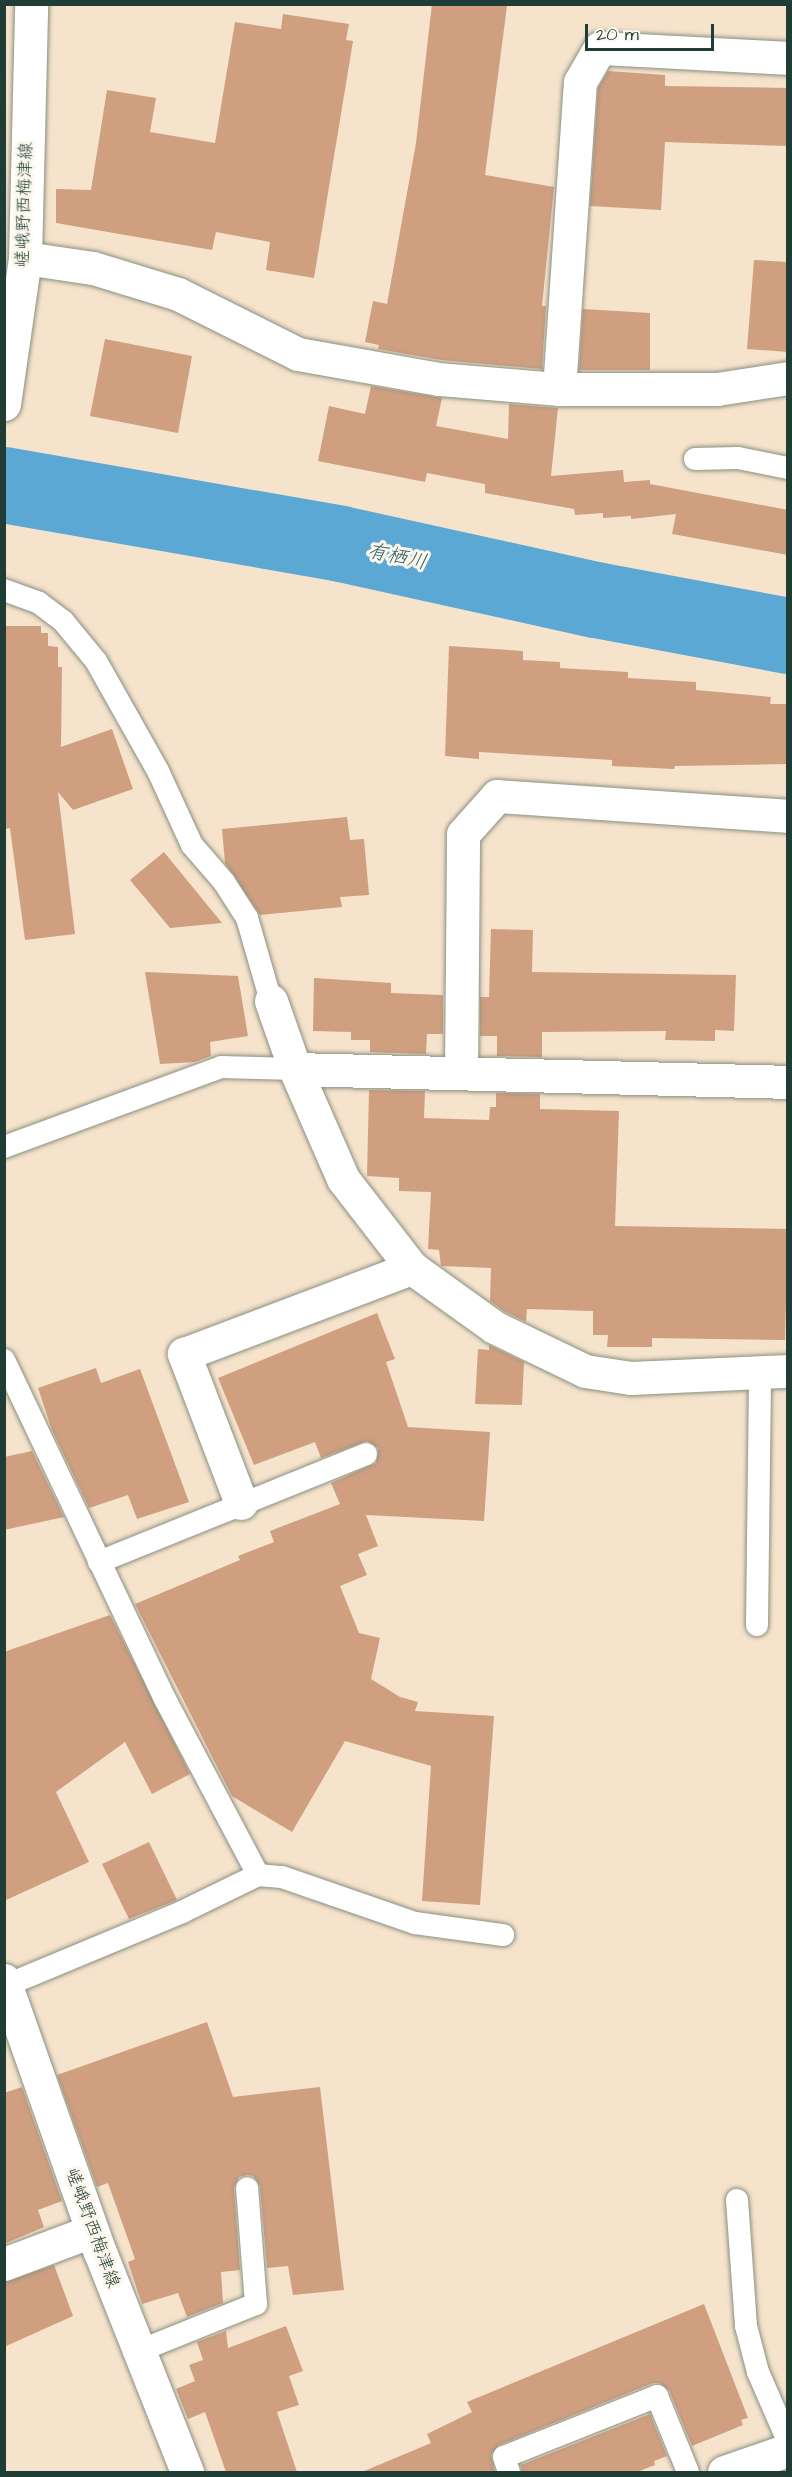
<!DOCTYPE html>
<html>
<head>
<meta charset="utf-8">
<style>
  body { margin:0 }
  #map { position:relative; width:792px; height:2477px; overflow:hidden; background:#f6e3cc; font-family:"Architects Daughter","Klee One",sans-serif }
  div>[style] { position:absolute }
  .river>* { height:76px; margin:-38px; padding:0 38px; transform-origin:38px; border-radius:38px; background:#5ca8d4 }
  .building>* { inset:0; background:#cf9f80 }
  .roads { filter:drop-shadow(0 0 2px #8a9080) drop-shadow(0 0 2px #8a9080) }
  .service>* { height:22px; margin:-11px; padding:0 11px; transform-origin:11px; border-radius:11px; background:#fff }
  .minor>* { height:33px; margin:-16.5px; padding:0 16.5px; transform-origin:16.5px; border-radius:16.5px; background:#fff }
  .tertiary>* { height:33px; margin:-16.5px; padding:0 16.5px; transform-origin:16.5px; border-radius:16.5px; background:#fff }
  .secondary>* { height:33px; margin:-16.5px; padding:0 16.5px; transform-origin:16.5px; border-radius:16.5px; background:#fff }
  span { translate:-50% -50%; white-space:nowrap; text-align:center; line-height:1.15; -webkit-text-stroke:6px #fbf7ec; paint-order:stroke }
  .street-label { font-size:18px; color:#1f3d34 }
  .water-label { font-size:20px; color:#315d64; font-style:italic }
  .frame { position:absolute; inset:0; border:6px solid #1f3d34; pointer-events:none }
  .scale { position:absolute; left:585px; top:24px; width:129px; height:27px; box-sizing:border-box; border:3px solid #1f3d34; border-top:0; padding-left:8px; font-size:18px; line-height:21px; white-space:nowrap; color:#1f3d34; -webkit-text-stroke:4px #fbf7ec; paint-order:stroke }
</style>
</head>
<body>
<div id="map">
  <div class="river">
    <i style="left:4px;top:485px;width:342px;rotate:9.9deg"></i>
    <i style="left:341px;top:544px;width:261px;rotate:12.4deg"></i>
    <i style="left:596px;top:600px;width:195px;rotate:10.6deg"></i>
  </div>
  <div class="building">
    <i style="clip-path:polygon(432px 4px,507px 6px,485px 175px,554px 187px,542px 306px,546px 306px,542px 369px,441px 360px,378px 349px,379px 345px,365px 342px,373px 301px,387px 304px,416px 143px)"></i>
    <i style="clip-path:polygon(283px 14px,349px 24px,346px 40px,353px 41px,314px 278px,266px 270px,270px 242px,216px 232px,212px 250px,56px 223px,56px 189px,91px 190px,107px 90px,156px 98px,150px 132px,215px 143px,235px 22px,281px 29px)"></i>
    <i style="clip-path:polygon(608px 71px,665px 75px,665px 86px,788px 88px,788px 146px,665px 142px,661px 210px,590px 206px,598px 88px)"></i>
    <i style="clip-path:polygon(754px 260px,788px 262px,788px 352px,747px 349px)"></i>
    <i style="clip-path:polygon(583px 309px,650px 313px,650px 370px,579px 370px)"></i>
    <i style="clip-path:polygon(105px 339px,192px 356px,178px 433px,90px 416px)"></i>
    <i style="clip-path:polygon(371px 386px,442px 398px,436px 426px,508px 439px,509px 404px,558px 408px,551px 476px,623px 470px,624px 482px,650px 480px,650px 484px,788px 510px,788px 555px,672px 534px,676px 514px,631px 519px,631px 516px,603px 518px,603px 513px,575px 515px,574px 509px,485px 493px,485px 484px,427px 473px,425px 482px,318px 461px,329px 406px,365px 414px)"></i>
    <i style="clip-path:polygon(4px 626px,41px 626px,41px 633px,48px 633px,48px 646px,58px 647px,58px 667px,62px 667px,61px 747px,112px 729px,133px 789px,73px 810px,58px 792px,75px 934px,25px 940px,10px 828px,4px 829px)"></i>
    <i style="clip-path:polygon(449px 646px,523px 651px,523px 660px,560px 662px,560px 668px,628px 672px,628px 678px,696px 682px,696px 690px,771px 697px,770px 704px,788px 704px,788px 764px,675px 766px,674px 769px,612px 766px,612px 760px,479px 752px,479px 759px,445px 756px)"></i>
    <i style="clip-path:polygon(347px 817px,350px 840px,364px 839px,369px 895px,340px 897px,342px 907px,260px 915px,225px 863px,222px 829px)"></i>
    <i style="clip-path:polygon(164px 852px,222px 923px,170px 928px,130px 880px)"></i>
    <i style="clip-path:polygon(491px 929px,533px 930px,532px 972px,736px 975px,734px 1031px,715px 1030px,715px 1041px,665px 1040px,666px 1031px,542px 1032px,542px 1057px,497px 1056px,497px 1036px,480px 1036px,480px 997px,489px 997px)"></i>
    <i style="clip-path:polygon(145px 972px,238px 976px,248px 1036px,210px 1042px,211px 1056px,195px 1062px,160px 1064px)"></i>
    <i style="clip-path:polygon(314px 978px,391px 983px,391px 993px,443px 995px,443px 1034px,427px 1034px,426px 1054px,370px 1052px,370px 1040px,351px 1040px,351px 1032px,313px 1031px)"></i>
    <i style="clip-path:polygon(369px 1090px,425px 1091px,424px 1118px,489px 1120px,490px 1107px,496px 1107px,496px 1093px,540px 1094px,540px 1109px,619px 1111px,615px 1226px,788px 1229px,785px 1340px,652px 1338px,652px 1347px,607px 1347px,608px 1335px,593px 1335px,593px 1311px,527px 1309px,526px 1322px,504px 1311px,490px 1301px,491px 1268px,441px 1266px,439px 1250px,428px 1249px,431px 1192px,399px 1191px,399px 1178px,367px 1176px)"></i>
    <i style="clip-path:polygon(377px 1313px,395px 1359px,386px 1362px,408px 1427px,490px 1432px,484px 1521px,366px 1515px,378px 1546px,358px 1554px,367px 1575px,340px 1586px,359px 1633px,380px 1638px,371px 1679px,400px 1697px,418px 1702px,415px 1711px,494px 1716px,480px 1905px,422px 1901px,431px 1766px,345px 1741px,292px 1832px,232px 1796px,135px 1604px,240px 1560px,238px 1556px,274px 1542px,270px 1531px,340px 1504px,331px 1483px,376px 1463px,378px 1448px,367px 1441px,321px 1458px,315px 1442px,254px 1465px,218px 1378px)"></i>
    <i style="clip-path:polygon(489px 1345px,524px 1362px,522px 1405px,475px 1404px,478px 1349px,489px 1350px)"></i>
    <i style="clip-path:polygon(96px 1368px,101px 1383px,140px 1369px,189px 1502px,137px 1519px,128px 1495px,89px 1508px,52px 1430px,38px 1388px)"></i>
    <i style="clip-path:polygon(32px 1451px,64px 1517px,4px 1530px,4px 1457px)"></i>
    <i style="clip-path:polygon(110px 1615px,190px 1774px,152px 1794px,125px 1742px,56px 1792px,89px 1862px,4px 1901px,4px 1652px)"></i>
    <i style="clip-path:polygon(149px 1842px,177px 1900px,129px 1919px,102px 1864px)"></i>
    <i style="clip-path:polygon(207px 2022px,233px 2097px,320px 2087px,344px 2290px,293px 2295px,288px 2266px,267px 2268px,260px 2186px,253px 2176px,247px 2175px,239px 2177px,234px 2188px,240px 2270px,221px 2272px,223px 2303px,187px 2317px,178px 2293px,142px 2304px,128px 2262px,135px 2259px,108px 2183px,97px 2187px,57px 2075px)"></i>
    <i style="clip-path:polygon(22px 2087px,62px 2201px,38px 2210px,44px 2227px,4px 2244px,4px 2093px)"></i>
    <i style="clip-path:polygon(54px 2265px,73px 2316px,4px 2347px,4px 2282px)"></i>
    <i style="clip-path:polygon(704px 2304px,748px 2418px,741px 2420px,743px 2425px,692px 2446px,669px 2390px,659px 2383px,653px 2383px,499px 2445px,491px 2455px,495px 2472px,362px 2472px,431px 2443px,427px 2434px,472px 2412px,467px 2402px)"></i>
    <i style="clip-path:polygon(286px 2326px,303px 2371px,289px 2376px,299px 2405px,277px 2412px,297px 2472px,226px 2472px,205px 2412px,188px 2419px,176px 2389px,195px 2381px,189px 2365px,203px 2360px,197px 2342px,226px 2331px,228px 2348px)"></i>
    <i style="clip-path:polygon(650px 2414px,667px 2456px,654px 2461px,655px 2465px,637px 2472px,522px 2472px,521px 2465px)"></i>
  </div>
  <div class="roads">
    <div class="service">
      <i style="left:695px;top:459px;width:43px;rotate:-1.3deg"></i>
      <i style="left:738px;top:458px;width:51px;rotate:11.3deg"></i>
      <i style="left:4px;top:590px;width:37px;rotate:20deg"></i>
      <i style="left:39px;top:603px;width:30px;rotate:37deg"></i>
      <i style="left:63px;top:621px;width:52px;rotate:50.5deg"></i>
      <i style="left:96px;top:661px;width:126px;rotate:60.6deg"></i>
      <i style="left:158px;top:771px;width:81px;rotate:65.3deg"></i>
      <i style="left:192px;top:845px;width:49px;rotate:49.1deg"></i>
      <i style="left:224px;top:882px;width:43px;rotate:57.4deg"></i>
      <i style="left:247px;top:918px;width:86px;rotate:73.9deg"></i>
      <i style="left:4px;top:1147px;width:231px;rotate:-20.2deg"></i>
      <i style="left:221px;top:1067px;width:74px;rotate:1.5deg"></i>
      <i style="left:4px;top:1360px;width:375px;rotate:64.6deg"></i>
      <i style="left:165px;top:1699px;width:199px;rotate:62.1deg"></i>
      <i style="left:99px;top:1562px;width:288px;rotate:-22deg"></i>
      <i style="left:757px;top:1625px;width:252px;rotate:-89.3deg"></i>
      <i style="left:7px;top:1985px;width:190px;rotate:-22.6deg"></i>
      <i style="left:182px;top:1912px;width:85px;rotate:-26deg"></i>
      <i style="left:258px;top:1875px;width:24px;rotate:5deg"></i>
      <i style="left:282px;top:1877px;width:141px;rotate:19.1deg"></i>
      <i style="left:415px;top:1923px;width:89px;rotate:7.8deg"></i>
      <i style="left:737px;top:2200px;width:126px;rotate:85.9deg"></i>
      <i style="left:746px;top:2326px;width:48px;rotate:75.4deg"></i>
      <i style="left:758px;top:2372px;width:75px;rotate:66.5deg"></i>
      <i style="left:139px;top:2351px;width:126px;rotate:-21.9deg"></i>
      <i style="left:256px;top:2304px;width:116px;rotate:-94.4deg"></i>
      <i style="left:509px;top:2472px;width:16px;rotate:-108deg"></i>
      <i style="left:504px;top:2457px;width:165px;rotate:-21.7deg"></i>
      <i style="left:657px;top:2396px;width:82px;rotate:67.8deg"></i>
    </div>
    <div class="minor">
      <i style="left:25px;top:258px;width:69px;rotate:8.4deg"></i>
      <i style="left:93px;top:268px;width:89px;rotate:17deg"></i>
      <i style="left:178px;top:294px;width:134px;rotate:26.6deg"></i>
      <i style="left:298px;top:354px;width:143px;rotate:10.1deg"></i>
      <i style="left:439px;top:379px;width:120px;rotate:4.8deg"></i>
      <i style="left:559px;top:389px;width:308px;rotate:-86.1deg"></i>
      <i style="left:580px;top:82px;width:39px;rotate:-60deg"></i>
      <i style="left:600px;top:48px;width:188px;rotate:3deg"></i>
      <i style="left:271px;top:1001px;width:72px;rotate:70.6deg"></i>
      <i style="left:295px;top:1069px;width:120px;rotate:66.4deg"></i>
      <i style="left:343px;top:1179px;width:113px;rotate:52.2deg"></i>
      <i style="left:412px;top:1268px;width:101px;rotate:35.7deg"></i>
      <i style="left:494px;top:1327px;width:101px;rotate:25.8deg"></i>
      <i style="left:585px;top:1371px;width:47px;rotate:8.7deg"></i>
      <i style="left:631px;top:1378px;width:157px;rotate:-2.6deg"></i>
      <i style="left:295px;top:1069px;width:493px;rotate:1.5deg"></i>
      <i style="left:461px;top:1073px;width:239px;rotate:-89.5deg"></i>
      <i style="left:463px;top:834px;width:51px;rotate:-48.2deg"></i>
      <i style="left:497px;top:796px;width:292px;rotate:3.9deg"></i>
      <i style="left:241px;top:1503px;width:160px;rotate:-110.9deg"></i>
      <i style="left:184px;top:1354px;width:244px;rotate:-20.7deg"></i>
      <i style="left:4px;top:2264px;width:94px;rotate:-20.6deg"></i>
      <i style="left:724px;top:2472px;width:68px;rotate:-19deg"></i>
    </div>
    <div class="tertiary">
      <i style="left:559px;top:389px;width:158px"></i>
      <i style="left:717px;top:389px;width:72px;rotate:-8.8deg"></i>
    </div>
    <div class="secondary">
      <i style="left:4px;top:404px;width:148px;rotate:-81.8deg"></i>
      <i style="left:25px;top:258px;width:254px;rotate:-88.6deg"></i>
      <i style="left:4px;top:1980px;width:288px;rotate:70.6deg"></i>
      <i style="left:100px;top:2252px;width:237px;rotate:68.4deg"></i>
    </div>
  </div>
  <div class="street-label">
    <span style="left:25px;top:205px;rotate:-88deg">嵯峨野西梅津線</span>
    <span style="left:92px;top:2228px;rotate:70deg">嵯峨野西梅津線</span>
  </div>
  <div class="water-label">
    <span style="left:397px;top:557px;rotate:12deg">有栖川</span>
  </div>
  <div class="frame"></div>
  <div class="scale">20 m</div>
</div>
</body>
</html>
